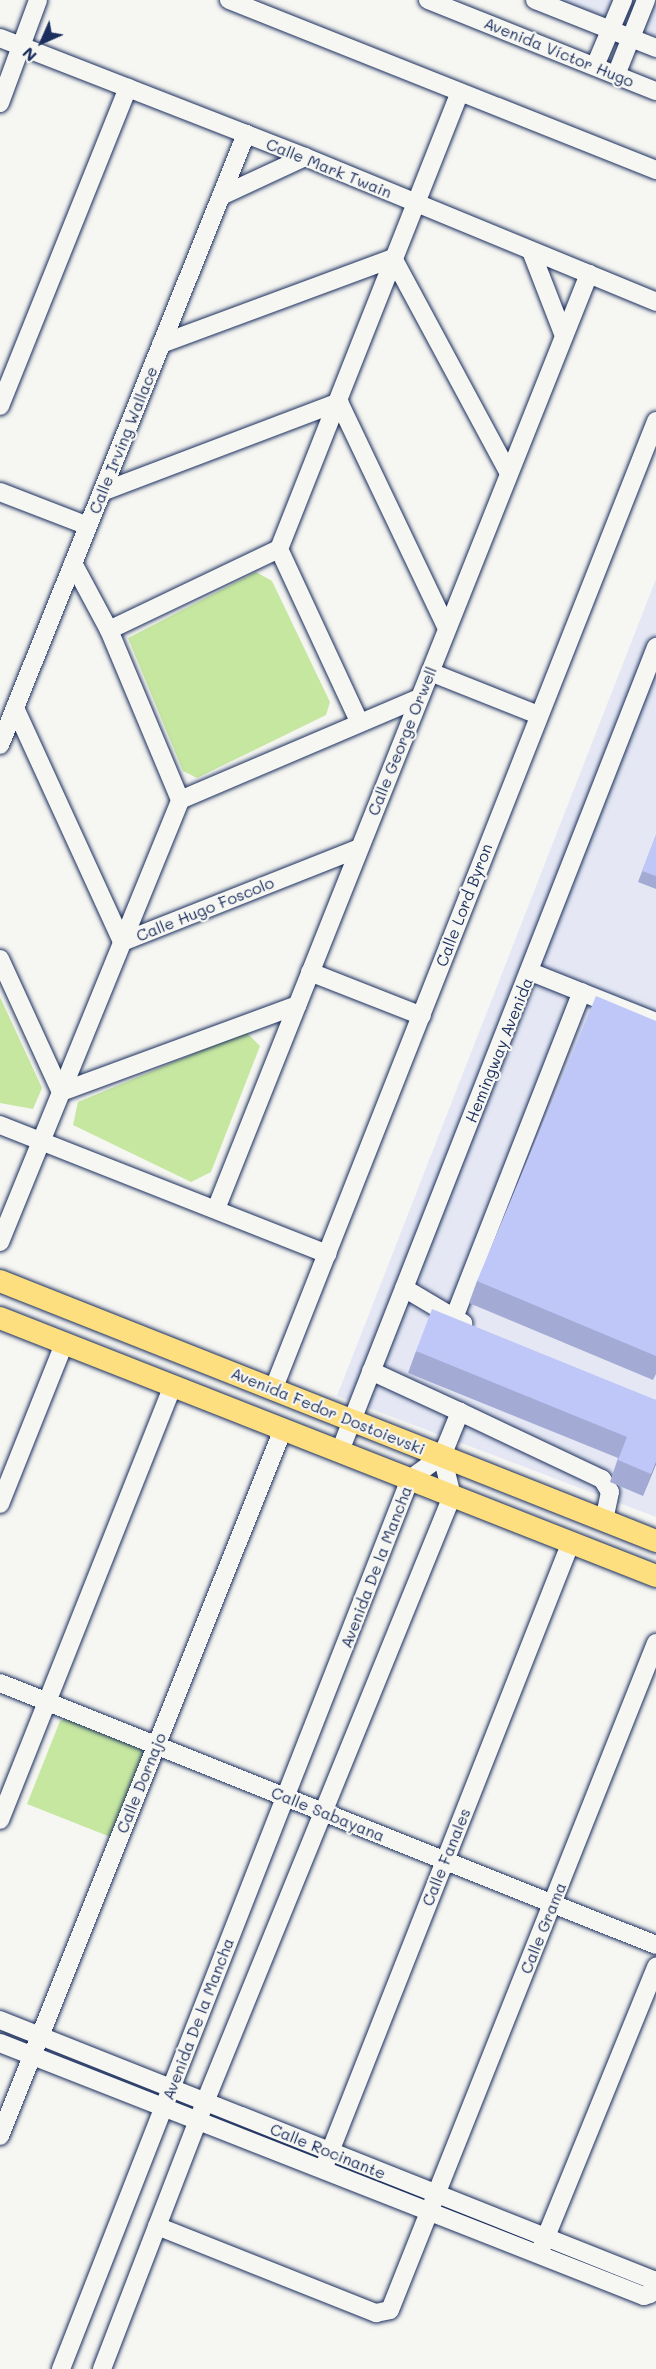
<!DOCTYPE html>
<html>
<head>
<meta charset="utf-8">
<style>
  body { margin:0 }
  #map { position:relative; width:656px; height:2369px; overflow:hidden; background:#f6f6f2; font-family:Mali,sans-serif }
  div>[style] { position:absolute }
  .built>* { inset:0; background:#e5e8f4 }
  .green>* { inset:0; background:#c6e7a0 }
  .roads { filter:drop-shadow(0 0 2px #1b2f5e) drop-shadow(0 0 2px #1b2f5e) }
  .minor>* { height:18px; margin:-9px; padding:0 9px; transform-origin:9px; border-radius:9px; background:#f6f6f2 }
  .major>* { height:22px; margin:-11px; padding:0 11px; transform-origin:11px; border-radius:11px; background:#fedf80 }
  .wall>* { inset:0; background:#a3abd5 }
  .shaded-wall>* { inset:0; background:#858bae }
  .building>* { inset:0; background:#bec7f8 }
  span { translate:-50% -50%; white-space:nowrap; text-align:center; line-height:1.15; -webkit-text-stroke:4.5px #f6f6f2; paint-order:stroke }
  .street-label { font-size:16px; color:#1b2f5e }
  .north { position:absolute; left:12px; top:12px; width:60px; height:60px; -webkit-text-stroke:4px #f6f6f2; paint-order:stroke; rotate:225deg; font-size:16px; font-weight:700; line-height:24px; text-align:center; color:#1b2f5e }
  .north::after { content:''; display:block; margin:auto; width:21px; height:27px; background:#1b2f5e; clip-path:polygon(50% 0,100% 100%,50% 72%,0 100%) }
</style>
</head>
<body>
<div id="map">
  <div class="built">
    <i style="clip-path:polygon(560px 0,656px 0,656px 37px)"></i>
    <i style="clip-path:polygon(656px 579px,656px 1517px,337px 1396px)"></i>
  </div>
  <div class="green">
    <i style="clip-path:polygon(256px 572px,272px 581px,330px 702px,326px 715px,197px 778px,183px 771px,128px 638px)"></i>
    <i style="clip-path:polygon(0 997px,42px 1088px,33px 1109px,0 1103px)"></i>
    <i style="clip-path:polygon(246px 1032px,260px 1046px,211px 1172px,191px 1182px,73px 1125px,78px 1102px)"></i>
    <i style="clip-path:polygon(68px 1718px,143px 1749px,147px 1755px,113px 1838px,27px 1804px,60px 1721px)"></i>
  </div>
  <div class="roads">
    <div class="minor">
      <i style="left:229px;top:0;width:460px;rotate:21.7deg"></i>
      <i style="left:428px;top:0;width:245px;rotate:21.8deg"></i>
      <i style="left:535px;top:0;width:130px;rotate:21.6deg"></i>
      <i style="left:0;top:38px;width:327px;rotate:21.3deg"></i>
      <i style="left:305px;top:157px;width:380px;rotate:22.4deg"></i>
      <i style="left:595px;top:66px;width:72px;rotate:-67deg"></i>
      <i style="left:616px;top:75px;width:81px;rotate:-68.2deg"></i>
      <i style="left:0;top:103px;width:110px;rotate:-69.7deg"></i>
      <i style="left:221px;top:196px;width:93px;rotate:-24.9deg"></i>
      <i style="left:531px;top:251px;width:91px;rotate:68.8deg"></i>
      <i style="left:161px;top:344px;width:247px;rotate:-20.3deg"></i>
      <i style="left:393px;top:258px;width:244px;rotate:61.7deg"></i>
      <i style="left:0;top:406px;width:343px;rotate:-68.1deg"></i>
      <i style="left:0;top:492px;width:94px;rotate:21.1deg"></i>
      <i style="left:102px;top:492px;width:254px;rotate:-20.8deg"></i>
      <i style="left:339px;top:402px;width:250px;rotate:64.5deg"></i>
      <i style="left:279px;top:549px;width:190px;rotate:65.1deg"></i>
      <i style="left:73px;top:563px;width:76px;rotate:61.8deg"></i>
      <i style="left:109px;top:630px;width:184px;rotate:67.3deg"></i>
      <i style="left:109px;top:630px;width:188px;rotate:-25.5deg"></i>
      <i style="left:279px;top:549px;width:491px;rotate:-68.4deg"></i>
      <i style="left:430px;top:672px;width:116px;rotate:21.7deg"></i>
      <i style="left:15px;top:708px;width:257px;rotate:65.4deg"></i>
      <i style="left:122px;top:942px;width:255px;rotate:-21.6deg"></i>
      <i style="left:0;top:745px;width:659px;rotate:-68.07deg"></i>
      <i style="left:0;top:959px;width:146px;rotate:65.4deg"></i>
      <i style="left:61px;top:1092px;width:252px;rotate:-20.2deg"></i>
      <i style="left:310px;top:972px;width:120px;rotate:21.4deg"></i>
      <i style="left:531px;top:972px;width:135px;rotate:21.8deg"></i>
      <i style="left:0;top:1125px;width:352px;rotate:21.5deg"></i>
      <i style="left:216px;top:1209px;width:1007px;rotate:-68.25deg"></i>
      <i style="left:0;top:1242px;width:477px;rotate:-67.8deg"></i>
      <i style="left:180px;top:800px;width:260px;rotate:-23.1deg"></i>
      <i style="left:404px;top:1288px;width:69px;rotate:30.7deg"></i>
      <i style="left:454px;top:1318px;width:350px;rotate:-68.6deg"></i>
      <i style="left:371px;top:1371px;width:98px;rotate:24.7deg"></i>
      <i style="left:273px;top:1390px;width:1042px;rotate:-68.43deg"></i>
      <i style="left:340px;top:1451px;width:864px;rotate:-68.54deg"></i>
      <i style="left:442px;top:1456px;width:48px;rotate:-67.8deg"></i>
      <i style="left:460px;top:1412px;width:157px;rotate:25.3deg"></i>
      <i style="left:602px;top:1479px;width:15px;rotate:58deg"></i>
      <i style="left:610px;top:1492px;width:30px;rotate:102deg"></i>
      <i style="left:0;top:1504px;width:172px;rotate:-68.2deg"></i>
      <i style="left:0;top:1683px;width:706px;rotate:21.77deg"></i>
      <i style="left:0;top:1820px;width:467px;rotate:-68.3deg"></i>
      <i style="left:0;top:2020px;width:706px;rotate:21.7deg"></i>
      <i style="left:0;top:2043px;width:692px;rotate:21.45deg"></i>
      <i style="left:644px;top:2296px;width:6px;rotate:-18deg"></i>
      <i style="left:650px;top:2294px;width:15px;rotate:-67deg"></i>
      <i style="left:0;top:2136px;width:762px;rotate:-68.18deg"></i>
      <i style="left:326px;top:2162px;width:667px;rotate:-68.44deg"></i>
      <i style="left:157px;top:2226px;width:236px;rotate:21.7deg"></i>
      <i style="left:376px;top:2313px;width:14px;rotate:-12deg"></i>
      <i style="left:390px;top:2310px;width:718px;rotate:-68.26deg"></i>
      <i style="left:541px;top:2249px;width:305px;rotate:-67.8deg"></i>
      <i style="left:61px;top:2369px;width:956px;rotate:-68.59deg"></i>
      <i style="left:410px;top:1479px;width:39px;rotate:-36deg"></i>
      <i style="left:102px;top:2369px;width:286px;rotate:-68.9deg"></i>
      <i style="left:205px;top:2102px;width:654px;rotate:-67.82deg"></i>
      <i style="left:452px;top:1496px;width:41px;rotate:-104deg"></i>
    </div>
    <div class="major">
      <i style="left:0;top:1281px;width:706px;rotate:21.62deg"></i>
      <i style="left:0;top:1318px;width:705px;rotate:21.47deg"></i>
    </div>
  </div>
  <div class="wall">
    <i style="clip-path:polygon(656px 835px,656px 889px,638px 882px)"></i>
    <i style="clip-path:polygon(656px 1021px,656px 1374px,653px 1380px,469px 1303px,477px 1281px)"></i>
    <i style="clip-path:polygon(416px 1351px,656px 1400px,656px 1464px,643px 1496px,610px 1482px,618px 1458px,408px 1373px)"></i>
  </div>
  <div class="shaded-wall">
    <i style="clip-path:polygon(656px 1462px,656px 1464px,643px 1496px)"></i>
  </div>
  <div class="building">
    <i style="clip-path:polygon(656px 835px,656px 876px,642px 871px)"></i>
    <i style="clip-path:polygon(596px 996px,656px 1021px,656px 1356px,477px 1281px)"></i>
    <i style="clip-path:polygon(432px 1309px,656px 1400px,656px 1462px,651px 1474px,618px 1460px,627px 1437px,416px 1351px)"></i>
  </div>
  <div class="street-label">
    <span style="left:559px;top:52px;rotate:22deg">Avenida Víctor Hugo</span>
    <span style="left:329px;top:168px;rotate:22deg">Calle Mark Twain</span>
    <span style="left:123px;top:440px;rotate:-68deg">Calle Irving Wallace</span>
    <span style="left:402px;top:741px;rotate:-68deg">Calle George Orwell</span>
    <span style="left:464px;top:905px;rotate:-69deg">Calle Lord Byron</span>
    <span style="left:205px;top:909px;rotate:-22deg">Calle Hugo Foscolo</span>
    <span style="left:499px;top:1050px;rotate:-68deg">Hemingway Avenida</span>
    <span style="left:328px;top:1411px;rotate:22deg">Avenida Fedor Dostoievski</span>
    <span style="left:376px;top:1567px;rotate:-69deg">Avenida De la Mancha</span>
    <span style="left:141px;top:1783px;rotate:-68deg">Calle Dornajo</span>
    <span style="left:328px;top:1814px;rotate:22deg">Calle Sabayana</span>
    <span style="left:446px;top:1857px;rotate:-68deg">Calle Fanales</span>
    <span style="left:543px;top:1928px;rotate:-68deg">Calle Grama</span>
    <span style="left:198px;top:2019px;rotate:-69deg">Avenida De la Mancha</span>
    <span style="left:328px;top:2151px;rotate:22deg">Calle Rocinante</span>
  </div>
  <div class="north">N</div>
</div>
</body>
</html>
